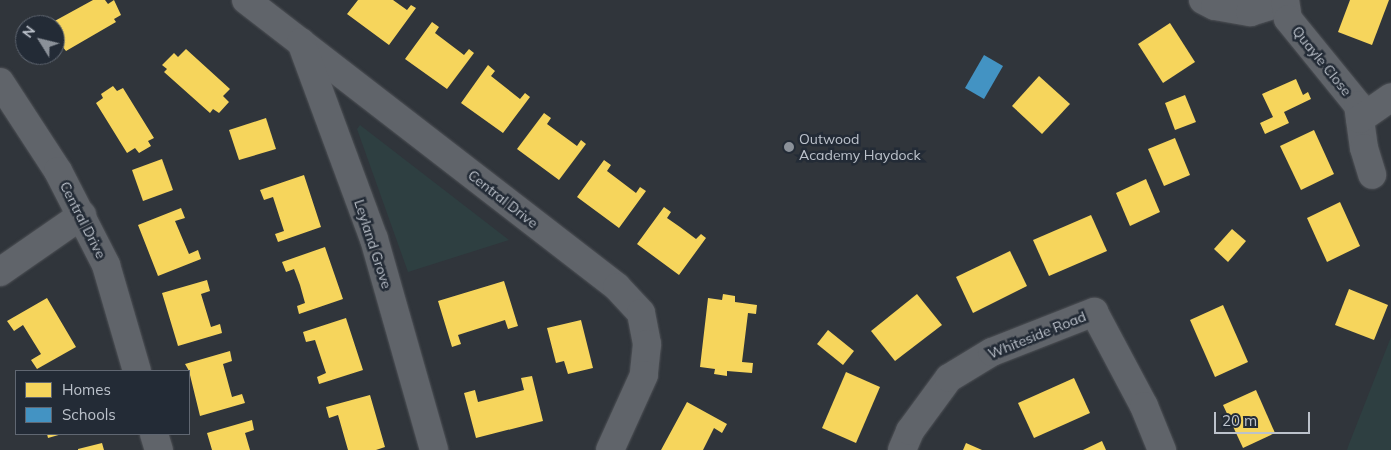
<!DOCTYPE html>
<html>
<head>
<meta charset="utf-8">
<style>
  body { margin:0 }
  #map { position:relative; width:1391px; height:450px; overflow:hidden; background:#30353b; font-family:Mulish,sans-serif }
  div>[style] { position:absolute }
  .green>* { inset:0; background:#2e3f41 }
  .homes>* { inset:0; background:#f6d55c }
  .schools>* { inset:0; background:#4393c3 }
  .roads { filter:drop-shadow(0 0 1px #4e5156) drop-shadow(0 0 1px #4e5156) }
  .street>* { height:28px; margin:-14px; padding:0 14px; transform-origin:14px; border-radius:14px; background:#60646a }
  .dots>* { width:14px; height:14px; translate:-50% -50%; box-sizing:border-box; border:2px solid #232b36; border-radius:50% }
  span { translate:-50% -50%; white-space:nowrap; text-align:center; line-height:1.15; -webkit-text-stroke:5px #232b36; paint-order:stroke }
  .street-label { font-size:14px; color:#bcc2cb }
  .poi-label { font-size:14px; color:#bcc2cb }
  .left { translate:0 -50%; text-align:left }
  .legend { position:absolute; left:15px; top:370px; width:175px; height:65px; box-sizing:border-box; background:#232b36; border:1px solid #606772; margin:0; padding:6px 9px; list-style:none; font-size:15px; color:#bcc2cb }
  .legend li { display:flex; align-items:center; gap:10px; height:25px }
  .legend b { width:25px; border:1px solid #606772 }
  .north { position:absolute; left:15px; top:15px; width:50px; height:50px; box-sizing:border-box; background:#232b36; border:1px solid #606772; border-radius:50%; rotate:306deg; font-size:14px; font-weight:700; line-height:20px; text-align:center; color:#bcc2cb }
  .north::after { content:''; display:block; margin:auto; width:18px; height:22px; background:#8b9199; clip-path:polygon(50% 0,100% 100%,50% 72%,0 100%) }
  .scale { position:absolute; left:1214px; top:412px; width:96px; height:22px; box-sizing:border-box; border:2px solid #bcc2cb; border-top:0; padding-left:6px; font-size:15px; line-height:18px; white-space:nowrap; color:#bcc2cb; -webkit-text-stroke:4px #232b36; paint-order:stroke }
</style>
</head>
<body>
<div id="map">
  <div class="green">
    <i style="clip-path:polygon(360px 125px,509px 240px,408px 272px,357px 129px)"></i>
    <i style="clip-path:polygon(1391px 337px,1391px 450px,1347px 450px,1349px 444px)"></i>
  </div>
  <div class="homes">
    <i style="clip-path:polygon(93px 0,105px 0,108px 4px,114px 0,121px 15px,114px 19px,116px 22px,66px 51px,62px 46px,56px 49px,55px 25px,51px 23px)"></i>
    <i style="clip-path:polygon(358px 0,393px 0,407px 10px,411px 5px,416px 8px,389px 45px,347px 14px)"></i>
    <i style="clip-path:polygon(1350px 0,1389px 0,1372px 45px,1338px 32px)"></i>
    <i style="clip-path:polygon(432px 22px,439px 27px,435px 33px,464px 55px,469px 49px,474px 53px,447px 89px,405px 59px)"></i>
    <i style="clip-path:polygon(1170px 23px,1195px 62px,1163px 83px,1138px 44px)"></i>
    <i style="clip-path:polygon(186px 49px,230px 89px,223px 96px,229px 102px,219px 113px,213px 109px,210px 113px,164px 72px,167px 69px,162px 65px,174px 53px,178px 57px)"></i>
    <i style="clip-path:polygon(488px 65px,495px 71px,491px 76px,520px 99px,525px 93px,530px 97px,503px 133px,461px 103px)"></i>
    <i style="clip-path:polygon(1039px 76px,1070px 104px,1042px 134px,1012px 106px)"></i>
    <i style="clip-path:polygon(1296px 79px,1303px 95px,1308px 92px,1311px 99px,1284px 112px,1289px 123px,1265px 134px,1260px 123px,1273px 117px,1262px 94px)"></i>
    <i style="clip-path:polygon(113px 86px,117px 91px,123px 88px,154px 138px,148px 141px,151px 146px,139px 153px,135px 148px,127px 153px,96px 103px,103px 98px,101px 94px)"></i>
    <i style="clip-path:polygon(1185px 95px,1196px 122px,1175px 130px,1165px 103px)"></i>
    <i style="clip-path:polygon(544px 113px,551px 118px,547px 124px,577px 146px,581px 140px,586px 144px,559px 180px,517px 149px)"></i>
    <i style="clip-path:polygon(266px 118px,276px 149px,239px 160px,229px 130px)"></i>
    <i style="clip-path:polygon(1314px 130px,1334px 174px,1301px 190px,1280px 146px)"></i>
    <i style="clip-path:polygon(1175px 138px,1190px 175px,1164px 186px,1148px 149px)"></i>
    <i style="clip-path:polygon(162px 159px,173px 190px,143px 201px,132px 170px)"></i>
    <i style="clip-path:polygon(604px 160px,611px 165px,607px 171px,636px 193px,640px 187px,646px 191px,619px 228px,577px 197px)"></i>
    <i style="clip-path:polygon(304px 175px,321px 227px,278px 242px,275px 234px,284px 231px,273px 197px,264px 200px,260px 190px)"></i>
    <i style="clip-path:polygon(1146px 179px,1160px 212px,1130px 226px,1116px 193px)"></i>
    <i style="clip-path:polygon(1340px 202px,1360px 246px,1327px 262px,1307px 218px)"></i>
    <i style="clip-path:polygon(664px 207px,671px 212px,667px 218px,680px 227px,696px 239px,701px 234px,706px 238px,679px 275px,637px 244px)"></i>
    <i style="clip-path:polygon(181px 208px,185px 218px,175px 221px,189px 254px,198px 250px,201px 259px,158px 276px,138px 225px)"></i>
    <i style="clip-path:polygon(1091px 215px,1107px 251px,1049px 276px,1033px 240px)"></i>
    <i style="clip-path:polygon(1232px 229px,1246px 241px,1228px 262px,1214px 249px)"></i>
    <i style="clip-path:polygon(325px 247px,343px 299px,299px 314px,297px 306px,305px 303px,300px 285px,294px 269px,286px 272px,282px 262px)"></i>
    <i style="clip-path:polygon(1010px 251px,1027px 286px,973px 313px,956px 277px)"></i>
    <i style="clip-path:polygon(207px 280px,210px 291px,201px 294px,211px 327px,220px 324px,222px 333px,178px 346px,162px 293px)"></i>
    <i style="clip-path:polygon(504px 281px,518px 326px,508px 329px,505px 320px,458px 335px,461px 344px,452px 347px,438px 301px)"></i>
    <i style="clip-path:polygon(1349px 289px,1388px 305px,1374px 340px,1335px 325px)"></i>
    <i style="clip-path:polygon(723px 294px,735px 296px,735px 302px,757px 305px,756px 314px,748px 313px,742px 362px,753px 363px,752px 373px,727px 371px,727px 376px,714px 374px,715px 369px,700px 367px,708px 298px,722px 300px)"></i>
    <i style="clip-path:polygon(917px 294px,942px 325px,895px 361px,871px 331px)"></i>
    <i style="clip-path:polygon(47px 298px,76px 347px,37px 369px,31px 360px,41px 354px,23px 325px,14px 331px,7px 321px)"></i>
    <i style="clip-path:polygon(1223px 305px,1248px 362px,1215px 377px,1190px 320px)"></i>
    <i style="clip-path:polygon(346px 318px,363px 370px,319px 384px,317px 377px,326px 373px,315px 340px,306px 342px,303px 332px)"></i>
    <i style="clip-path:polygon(581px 320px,593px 368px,568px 374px,564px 361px,556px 363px,547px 328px)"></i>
    <i style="clip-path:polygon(828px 330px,854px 351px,843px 365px,817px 344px)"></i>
    <i style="clip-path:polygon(230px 351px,232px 361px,223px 364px,232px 397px,242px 394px,245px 403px,200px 416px,189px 371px,185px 364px)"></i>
    <i style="clip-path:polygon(846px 372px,880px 387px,856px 443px,822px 428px)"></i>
    <i style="clip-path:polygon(532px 376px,543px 421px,476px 438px,464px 393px,475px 390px,478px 402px,524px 390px,521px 378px)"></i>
    <i style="clip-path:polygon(1074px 378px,1090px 413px,1034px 438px,1018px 403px)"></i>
    <i style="clip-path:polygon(1256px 390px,1275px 433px,1243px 448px,1223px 405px)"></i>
    <i style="clip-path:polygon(370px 395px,385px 447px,376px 450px,348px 450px,338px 415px,329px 418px,326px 407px)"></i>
    <i style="clip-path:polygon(687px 402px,727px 424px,722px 433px,714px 428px,703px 450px,661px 450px)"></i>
    <i style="clip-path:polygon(252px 420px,254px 430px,245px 433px,250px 450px,212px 450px,207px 433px)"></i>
    <i style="clip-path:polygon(47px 434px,62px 434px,48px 438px)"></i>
    <i style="clip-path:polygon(1102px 441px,1106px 450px,1083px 450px)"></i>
    <i style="clip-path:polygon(102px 443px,104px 450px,78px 450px,78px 449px)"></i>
    <i style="clip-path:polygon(966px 443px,982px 450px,963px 450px)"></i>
  </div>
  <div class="schools">
    <i style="clip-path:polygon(984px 55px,1003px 66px,984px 99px,965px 88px)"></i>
  </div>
  <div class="roads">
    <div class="street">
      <i style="left:246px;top:0;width:469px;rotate:37.7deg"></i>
      <i style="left:617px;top:287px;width:35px;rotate:47deg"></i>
      <i style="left:641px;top:313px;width:32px;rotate:79deg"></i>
      <i style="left:647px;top:344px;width:31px;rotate:96deg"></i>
      <i style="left:644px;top:375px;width:82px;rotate:114.4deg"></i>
      <i style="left:1203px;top:0;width:13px;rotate:27deg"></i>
      <i style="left:1215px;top:6px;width:36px;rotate:10deg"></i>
      <i style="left:1250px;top:12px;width:34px;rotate:-17deg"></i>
      <i style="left:1285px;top:0;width:19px;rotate:81deg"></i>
      <i style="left:1288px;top:19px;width:111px;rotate:50.9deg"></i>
      <i style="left:1358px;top:105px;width:43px;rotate:82.1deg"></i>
      <i style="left:1364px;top:148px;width:28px;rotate:73deg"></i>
      <i style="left:301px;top:42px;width:210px;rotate:69.7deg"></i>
      <i style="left:374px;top:239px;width:219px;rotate:74.1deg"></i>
      <i style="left:0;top:82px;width:106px;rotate:56.9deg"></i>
      <i style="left:58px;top:171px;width:106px;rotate:62.9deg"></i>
      <i style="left:106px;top:265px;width:110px;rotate:73.7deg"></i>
      <i style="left:1360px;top:119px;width:38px;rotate:-35deg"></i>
      <i style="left:0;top:272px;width:100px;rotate:-34.8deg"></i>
      <i style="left:154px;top:434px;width:17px;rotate:73deg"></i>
      <i style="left:902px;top:450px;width:21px;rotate:-67deg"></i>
      <i style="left:910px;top:431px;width:66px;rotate:-53.7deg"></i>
      <i style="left:949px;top:378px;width:50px;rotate:-31.2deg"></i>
      <i style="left:992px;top:352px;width:110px;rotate:-21.4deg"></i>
      <i style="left:1094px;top:312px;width:106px;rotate:62deg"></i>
      <i style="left:1144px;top:406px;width:48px;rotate:67.8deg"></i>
    </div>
  </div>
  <div class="dots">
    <i style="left:789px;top:147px;background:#8b9199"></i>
  </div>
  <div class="street-label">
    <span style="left:1322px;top:61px;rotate:51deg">Quayle Close</span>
    <span style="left:503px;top:199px;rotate:38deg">Central Drive</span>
    <span style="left:83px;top:220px;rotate:63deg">Central Drive</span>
    <span style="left:373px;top:244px;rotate:72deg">Leyland Grove</span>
    <span style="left:1037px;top:335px;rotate:-22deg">Whiteside Road</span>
  </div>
  <div class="poi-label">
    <span class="left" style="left:799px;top:147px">Outwood<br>Academy Haydock</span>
  </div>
  <ul class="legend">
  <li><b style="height:14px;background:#f6d55c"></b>Homes</li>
  <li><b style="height:14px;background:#4393c3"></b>Schools</li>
  </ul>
  <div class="north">N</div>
  <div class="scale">20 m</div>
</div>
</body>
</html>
